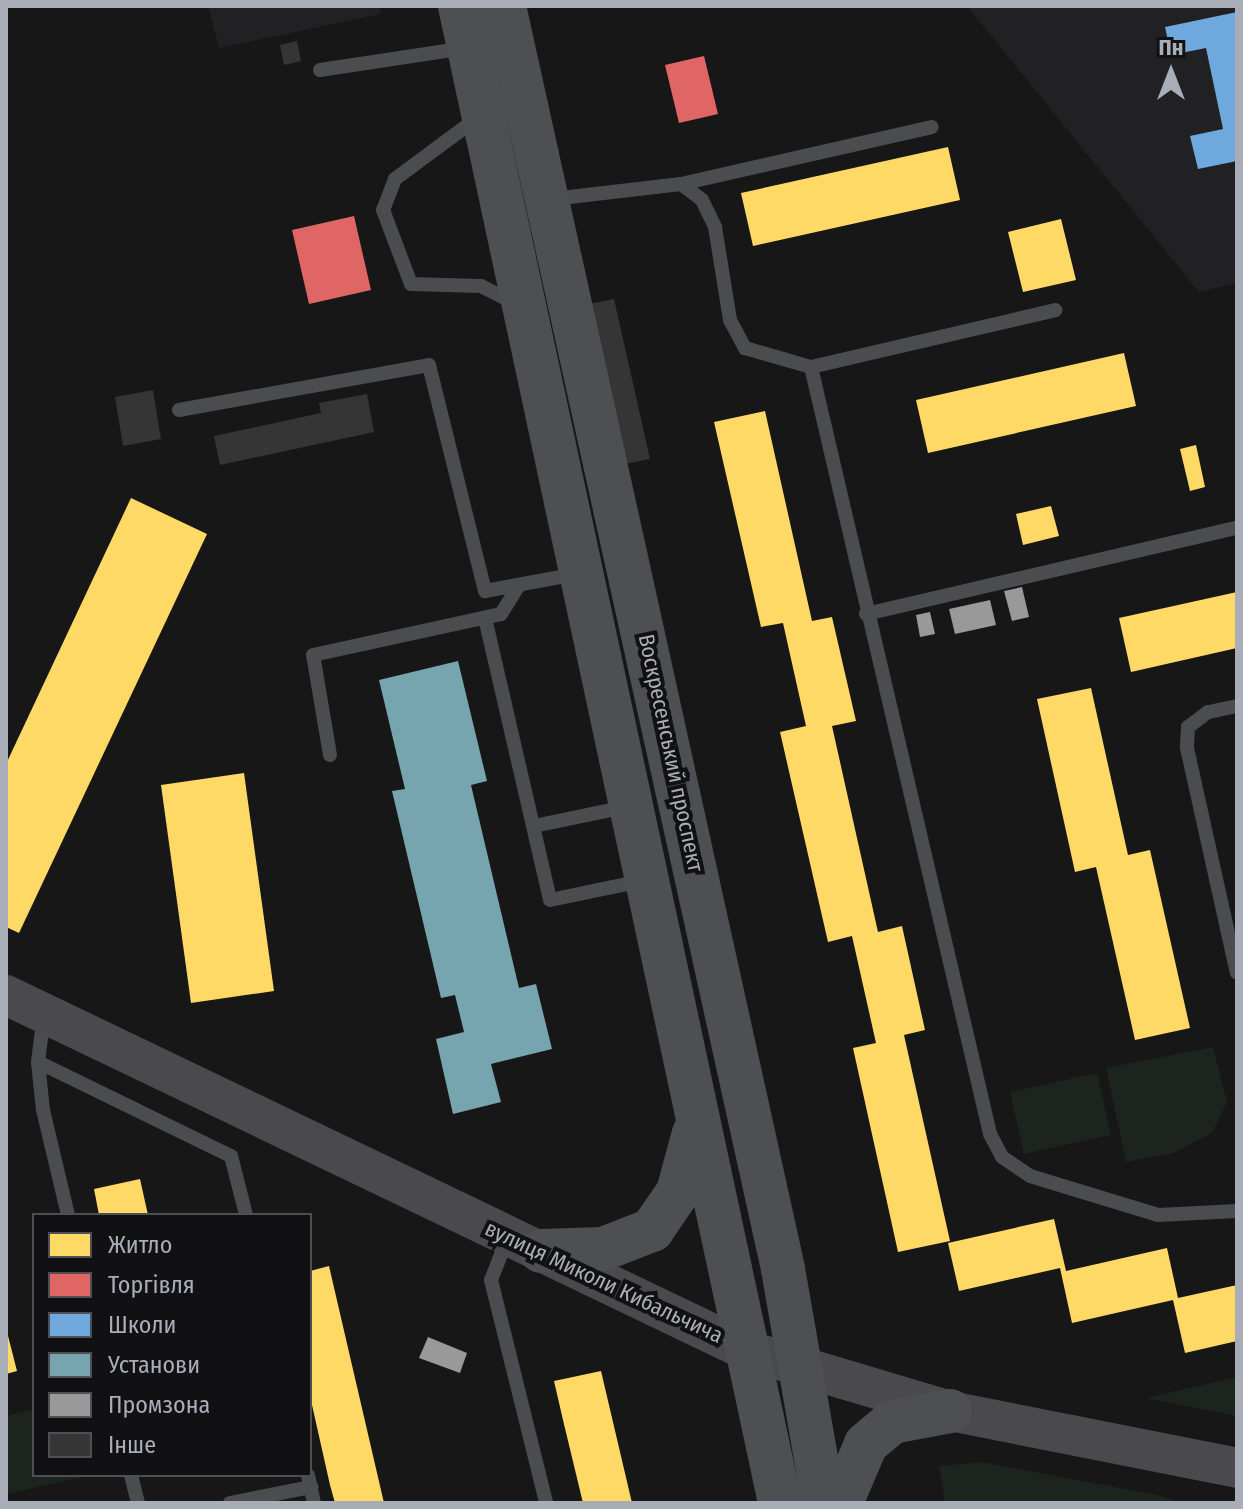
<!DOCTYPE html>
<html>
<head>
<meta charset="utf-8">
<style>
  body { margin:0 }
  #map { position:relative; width:1243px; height:1509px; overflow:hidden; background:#171717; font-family:"Fira Sans Condensed",sans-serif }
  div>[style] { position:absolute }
  .built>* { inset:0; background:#212123 }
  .green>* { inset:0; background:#1d241e }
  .homes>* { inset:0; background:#ffd966 }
  .shops>* { inset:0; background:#e06666 }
  .schools>* { inset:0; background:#6fa8dc }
  .public>* { inset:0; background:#76a5af }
  .industry>* { inset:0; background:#999 }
  .building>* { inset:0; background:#353536 }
  .lane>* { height:14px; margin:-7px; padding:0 7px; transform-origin:7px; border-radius:7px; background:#4b4c50 }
  .secondary>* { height:40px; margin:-20px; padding:0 20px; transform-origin:20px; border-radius:20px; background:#4a4a4e }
  .primary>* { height:44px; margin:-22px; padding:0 22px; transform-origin:22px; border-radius:22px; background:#4d4f52 }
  span { translate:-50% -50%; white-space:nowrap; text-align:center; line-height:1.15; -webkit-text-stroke:8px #111113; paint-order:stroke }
  .street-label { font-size:22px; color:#a8adb8 }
  .frame { position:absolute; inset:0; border:8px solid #a8adb8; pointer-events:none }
  .legend { position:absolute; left:32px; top:1213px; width:280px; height:264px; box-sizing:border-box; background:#111113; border:2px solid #4d4f55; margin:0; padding:10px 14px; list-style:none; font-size:24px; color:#a8adb8 }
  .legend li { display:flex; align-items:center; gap:16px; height:40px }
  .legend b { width:40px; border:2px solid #4d4f55 }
  .north { position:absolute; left:1131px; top:32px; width:80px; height:80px; -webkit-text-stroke:6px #111113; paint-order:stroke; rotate:0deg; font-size:22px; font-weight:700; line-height:32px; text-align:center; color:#a8adb8 }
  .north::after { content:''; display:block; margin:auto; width:28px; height:36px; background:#a8adb8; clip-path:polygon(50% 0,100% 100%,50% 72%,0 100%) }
</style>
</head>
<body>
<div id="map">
  <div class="built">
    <i style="clip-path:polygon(208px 6px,379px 6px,381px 14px,219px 48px)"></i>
    <i style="clip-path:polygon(967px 6px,1237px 6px,1237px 283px,1199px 292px)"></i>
  </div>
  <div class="green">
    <i style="clip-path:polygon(1213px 1047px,1227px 1102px,1212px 1133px,1173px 1153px,1126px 1162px,1106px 1068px)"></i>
    <i style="clip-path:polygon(1097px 1073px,1111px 1135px,1024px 1154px,1010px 1092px)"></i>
    <i style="clip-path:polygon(1237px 1377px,1237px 1416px,1146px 1398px)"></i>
    <i style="clip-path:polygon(34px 1409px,34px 1475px,87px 1476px,6px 1494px,6px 1416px)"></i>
    <i style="clip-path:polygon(982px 1462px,1157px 1495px,1183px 1503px,945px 1503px,939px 1466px)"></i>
  </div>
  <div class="homes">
    <i style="clip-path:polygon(948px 147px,960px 200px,753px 246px,741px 193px)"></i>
    <i style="clip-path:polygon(1061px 219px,1076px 280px,1023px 292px,1008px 232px)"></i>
    <i style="clip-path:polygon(1124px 353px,1136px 406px,928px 453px,916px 400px)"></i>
    <i style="clip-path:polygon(765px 411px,812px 621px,832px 617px,856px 721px,832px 726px,878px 932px,902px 926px,925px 1030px,904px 1035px,950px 1241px,898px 1252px,853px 1048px,876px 1043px,852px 936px,828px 942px,780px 732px,806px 726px,783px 623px,761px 627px,714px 422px)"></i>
    <i style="clip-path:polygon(1196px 445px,1205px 487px,1190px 491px,1180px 449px)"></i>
    <i style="clip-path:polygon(131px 498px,207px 534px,19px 933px,6px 927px,6px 764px)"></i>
    <i style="clip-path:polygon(1051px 506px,1059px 536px,1023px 545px,1016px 514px)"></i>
    <i style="clip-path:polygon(1237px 592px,1237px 648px,1131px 672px,1119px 618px)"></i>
    <i style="clip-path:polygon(1091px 688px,1128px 855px,1150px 850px,1190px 1028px,1135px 1040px,1096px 867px,1075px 872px,1037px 699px)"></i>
    <i style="clip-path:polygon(244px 773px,274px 991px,191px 1003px,161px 785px)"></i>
    <i style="clip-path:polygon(140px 1179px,148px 1215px,99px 1215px,94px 1189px)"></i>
    <i style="clip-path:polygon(1054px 1219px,1066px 1271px,1167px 1248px,1178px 1298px,1237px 1285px,1237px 1341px,1185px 1353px,1173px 1300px,1072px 1323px,1060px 1268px,959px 1291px,948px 1243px)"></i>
    <i style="clip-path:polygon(329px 1266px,384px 1503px,335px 1503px,330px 1485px,310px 1396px,310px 1271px)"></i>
    <i style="clip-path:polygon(6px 1328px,17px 1371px,6px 1374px)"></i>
    <i style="clip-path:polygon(601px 1371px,632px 1503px,583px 1503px,563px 1420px,554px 1381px)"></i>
  </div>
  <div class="shops">
    <i style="clip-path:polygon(704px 56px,718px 114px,679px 123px,665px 65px)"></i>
    <i style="clip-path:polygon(354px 216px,371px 290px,309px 304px,292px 230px)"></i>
  </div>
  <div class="schools">
    <i style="clip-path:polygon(1237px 12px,1237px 161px,1198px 169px,1190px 136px,1223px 129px,1206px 48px,1171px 55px,1165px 27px)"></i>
  </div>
  <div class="public">
    <i style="clip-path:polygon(458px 661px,487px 781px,471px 785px,519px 988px,536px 984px,552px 1049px,491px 1064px,501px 1102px,453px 1114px,436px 1039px,464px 1032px,455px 995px,441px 998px,392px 791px,405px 789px,379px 680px)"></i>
  </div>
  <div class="industry">
    <i style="clip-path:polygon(1022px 587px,1029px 617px,1012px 621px,1004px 591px)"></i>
    <i style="clip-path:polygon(990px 600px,996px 625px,955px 634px,949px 609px)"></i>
    <i style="clip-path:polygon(930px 612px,935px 634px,920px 637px,916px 615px)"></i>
    <i style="clip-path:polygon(428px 1337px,467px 1353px,460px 1373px,419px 1358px)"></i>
  </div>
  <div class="building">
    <i style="clip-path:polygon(297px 41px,301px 61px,284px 65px,280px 45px)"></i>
    <i style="clip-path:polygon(614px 299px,650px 459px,625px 464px,589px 304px)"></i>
    <i style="clip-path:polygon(153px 390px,161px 439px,123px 446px,115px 397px)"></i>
    <i style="clip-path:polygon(367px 394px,374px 432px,220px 465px,214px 436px,321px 413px,319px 403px)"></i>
  </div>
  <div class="lane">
    <i style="left:320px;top:70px;width:148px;rotate:-8.6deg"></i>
    <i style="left:476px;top:119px;width:101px;rotate:143.5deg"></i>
    <i style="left:395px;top:179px;width:33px;rotate:111deg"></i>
    <i style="left:383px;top:210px;width:79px;rotate:69.3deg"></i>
    <i style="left:411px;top:284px;width:70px;rotate:1.6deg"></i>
    <i style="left:481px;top:286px;width:36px;rotate:27deg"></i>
    <i style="left:681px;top:184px;width:26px;rotate:37deg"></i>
    <i style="left:702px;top:200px;width:30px;rotate:64deg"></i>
    <i style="left:715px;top:227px;width:94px;rotate:80.8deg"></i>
    <i style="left:730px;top:320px;width:32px;rotate:62deg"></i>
    <i style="left:745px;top:348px;width:69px;rotate:16.1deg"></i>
    <i style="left:811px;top:367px;width:251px;rotate:-13.1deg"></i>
    <i style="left:552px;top:199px;width:130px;rotate:-6.6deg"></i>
    <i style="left:681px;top:184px;width:257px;rotate:-12.8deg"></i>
    <i style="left:811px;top:367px;width:788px;rotate:76.86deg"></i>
    <i style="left:990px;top:1134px;width:26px;rotate:62deg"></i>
    <i style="left:1002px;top:1157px;width:34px;rotate:34deg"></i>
    <i style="left:1030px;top:1176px;width:134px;rotate:16.9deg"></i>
    <i style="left:1158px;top:1215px;width:79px;rotate:-2.9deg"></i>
    <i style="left:179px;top:410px;width:254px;rotate:-10.2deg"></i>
    <i style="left:429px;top:365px;width:233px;rotate:76.1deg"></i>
    <i style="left:485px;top:591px;width:94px;rotate:-10.5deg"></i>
    <i style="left:866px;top:614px;width:381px;rotate:-13.1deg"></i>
    <i style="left:485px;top:618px;width:289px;rotate:77deg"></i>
    <i style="left:550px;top:900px;width:94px;rotate:-11.7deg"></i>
    <i style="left:1237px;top:706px;width:30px;rotate:168deg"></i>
    <i style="left:1208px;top:712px;width:25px;rotate:143deg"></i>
    <i style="left:1188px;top:727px;width:21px;rotate:93deg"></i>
    <i style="left:1187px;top:748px;width:230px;rotate:77.5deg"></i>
    <i style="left:330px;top:755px;width:101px;rotate:-99.6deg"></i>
    <i style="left:313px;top:655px;width:192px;rotate:-12.3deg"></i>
    <i style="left:501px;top:614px;width:32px;rotate:-58deg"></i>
    <i style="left:534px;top:826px;width:94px;rotate:-11.7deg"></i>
    <i style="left:44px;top:1015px;width:47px;rotate:97.3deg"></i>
    <i style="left:38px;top:1062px;width:48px;rotate:84.1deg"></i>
    <i style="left:43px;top:1110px;width:108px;rotate:76.6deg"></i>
    <i style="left:38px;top:1062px;width:215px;rotate:26deg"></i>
    <i style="left:231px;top:1156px;width:61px;rotate:75.7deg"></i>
    <i style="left:508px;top:1237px;width:46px;rotate:111.6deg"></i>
    <i style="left:491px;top:1280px;width:230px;rotate:76.1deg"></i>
    <i style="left:131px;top:1475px;width:29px;rotate:76deg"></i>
    <i style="left:308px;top:1475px;width:29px;rotate:78deg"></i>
    <i style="left:230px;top:1503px;width:83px;rotate:-11.2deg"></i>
  </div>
  <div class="secondary">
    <i style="left:6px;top:995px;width:821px;rotate:25.63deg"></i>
    <i style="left:746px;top:1350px;width:213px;rotate:16.6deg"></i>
    <i style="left:950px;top:1411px;width:293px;rotate:11.2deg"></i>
  </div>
  <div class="primary">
    <i style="left:460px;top:6px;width:1531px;rotate:77.93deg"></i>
    <i style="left:504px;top:6px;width:1293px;rotate:77.54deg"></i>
    <i style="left:783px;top:1269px;width:238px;rotate:80.1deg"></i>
    <i style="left:541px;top:1251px;width:62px;rotate:-1.8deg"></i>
    <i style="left:603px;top:1249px;width:53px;rotate:-21.2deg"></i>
    <i style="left:652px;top:1230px;width:46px;rotate:-55.6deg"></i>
    <i style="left:678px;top:1192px;width:61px;rotate:-74.8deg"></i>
    <i style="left:841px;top:1503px;width:64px;rotate:-67deg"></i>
    <i style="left:866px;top:1444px;width:34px;rotate:-40deg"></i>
    <i style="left:892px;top:1422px;width:59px;rotate:-10.7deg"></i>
  </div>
  <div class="street-label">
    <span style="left:671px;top:753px;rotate:78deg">Воскресенський проспект</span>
    <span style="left:604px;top:1282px;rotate:25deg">вулиця Миколи Кибальчича</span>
  </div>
  <div class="frame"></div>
  <ul class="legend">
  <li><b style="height:22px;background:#ffd966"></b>Житло</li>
  <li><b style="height:22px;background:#e06666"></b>Торгівля</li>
  <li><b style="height:22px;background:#6fa8dc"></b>Школи</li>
  <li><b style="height:22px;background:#76a5af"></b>Установи</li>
  <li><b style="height:22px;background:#999"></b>Промзона</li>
  <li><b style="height:22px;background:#353536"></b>Інше</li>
  </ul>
  <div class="north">Пн</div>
</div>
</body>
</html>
